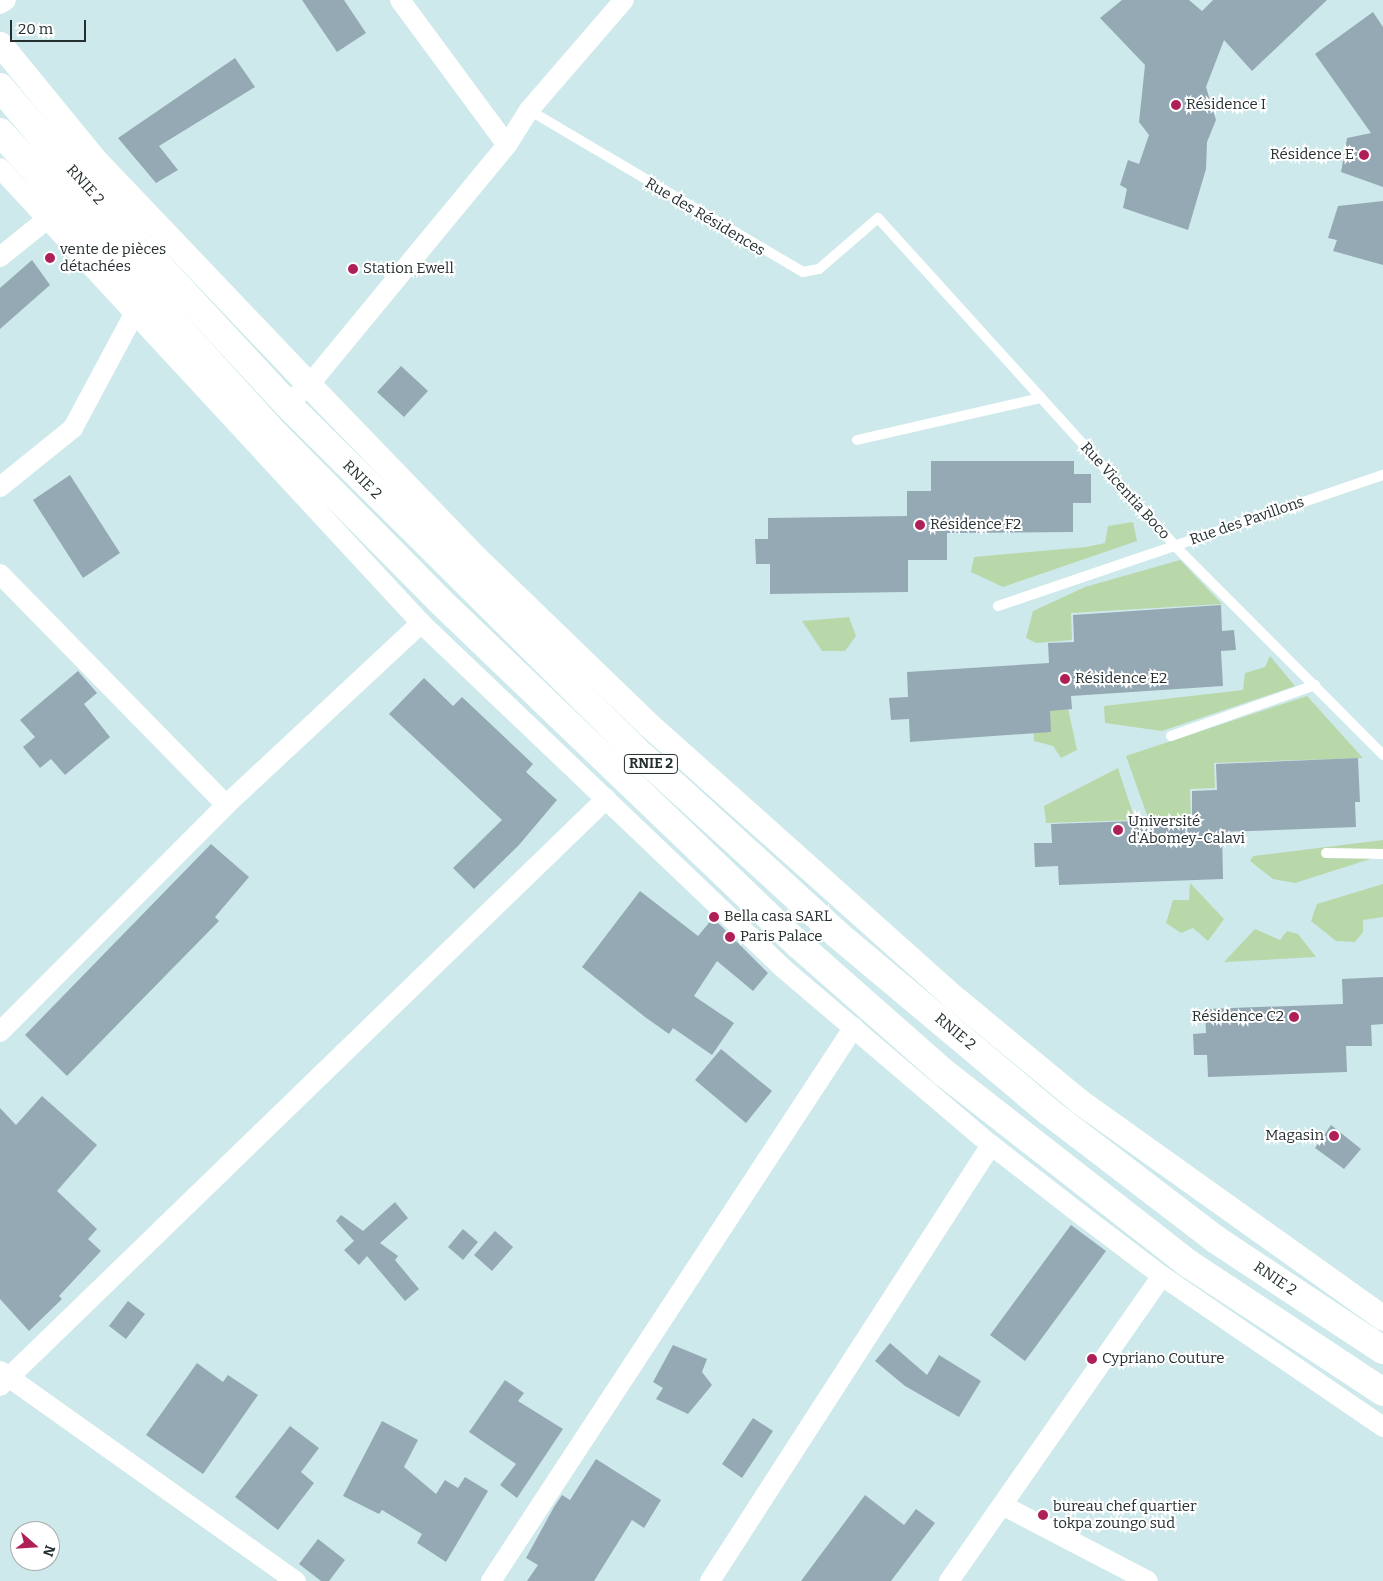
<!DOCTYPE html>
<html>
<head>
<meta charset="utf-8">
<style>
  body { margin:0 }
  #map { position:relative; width:1383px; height:1581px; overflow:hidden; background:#cee9eb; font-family:Bitter,serif }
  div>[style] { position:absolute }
  .green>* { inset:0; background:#b8d8aa }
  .building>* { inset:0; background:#95a9b5 }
  .service>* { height:10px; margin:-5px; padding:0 5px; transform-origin:5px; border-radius:5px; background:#fff }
  .minor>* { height:20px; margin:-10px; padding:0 10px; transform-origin:10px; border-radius:10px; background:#fff }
  .tertiary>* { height:25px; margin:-12.5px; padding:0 12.5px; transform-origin:12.5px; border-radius:12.5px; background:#fff }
  .trunk>* { height:28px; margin:-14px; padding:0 14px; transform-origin:14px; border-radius:14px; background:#fff }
  .dots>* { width:14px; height:14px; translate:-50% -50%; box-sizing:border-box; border:2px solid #fff; border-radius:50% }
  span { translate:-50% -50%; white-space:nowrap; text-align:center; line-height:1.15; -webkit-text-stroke:4px #fff; paint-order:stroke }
  .shield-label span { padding:1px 4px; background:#fff; border:1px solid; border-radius:4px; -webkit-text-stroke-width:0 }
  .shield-label { font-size:14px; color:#252f30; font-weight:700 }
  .poi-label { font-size:15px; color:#252f30 }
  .left { translate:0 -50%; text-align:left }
  .right { translate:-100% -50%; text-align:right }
  .street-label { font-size:15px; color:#252f30 }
  .north { position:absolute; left:10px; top:1521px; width:50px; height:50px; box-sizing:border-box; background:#fff; border:1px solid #a8acac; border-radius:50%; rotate:109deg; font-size:14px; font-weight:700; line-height:20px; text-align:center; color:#252f30 }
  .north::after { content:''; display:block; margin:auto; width:18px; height:22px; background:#af2059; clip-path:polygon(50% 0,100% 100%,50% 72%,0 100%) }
  .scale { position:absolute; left:10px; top:20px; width:76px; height:22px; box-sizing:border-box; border:2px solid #252f30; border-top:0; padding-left:6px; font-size:15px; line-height:18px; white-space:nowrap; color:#252f30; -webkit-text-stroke:4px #fff; paint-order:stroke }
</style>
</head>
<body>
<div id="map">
  <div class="green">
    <i style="clip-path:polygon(1133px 522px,1137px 541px,1003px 587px,971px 572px,974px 557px,1086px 547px,1105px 543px,1108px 526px)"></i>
    <i style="clip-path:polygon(1180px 560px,1222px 604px,1071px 613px,1072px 640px,1036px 643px,1026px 638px,1033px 611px,1085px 587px)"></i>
    <i style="clip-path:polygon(849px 617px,856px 636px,845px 651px,822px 651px,802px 621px)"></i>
    <i style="clip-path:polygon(1270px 656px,1295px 686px,1162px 731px,1105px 723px,1104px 706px,1243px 690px,1245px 673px,1265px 667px)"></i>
    <i style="clip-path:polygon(1307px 696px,1363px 758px,1214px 763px,1215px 788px,1190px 789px,1191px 817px,1148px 818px,1126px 756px)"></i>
    <i style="clip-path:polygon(1067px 704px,1077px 750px,1061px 758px,1053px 746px,1034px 741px,1033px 723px,1037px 711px)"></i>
    <i style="clip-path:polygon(1118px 768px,1135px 820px,1046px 823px,1044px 806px)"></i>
    <i style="clip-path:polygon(1383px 840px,1383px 855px,1295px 883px,1273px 879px,1250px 861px,1253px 856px)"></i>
    <i style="clip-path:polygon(1190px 883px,1224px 919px,1208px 941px,1193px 928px,1181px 933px,1166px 923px,1173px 900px,1189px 900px)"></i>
    <i style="clip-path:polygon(1383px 884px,1383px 917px,1363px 920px,1363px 932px,1355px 942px,1336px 941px,1311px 921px,1317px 904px)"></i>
    <i style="clip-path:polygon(1255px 929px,1280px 940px,1287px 931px,1298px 934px,1316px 957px,1224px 962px)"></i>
  </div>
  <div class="building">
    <i style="clip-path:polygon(302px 0,344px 0,366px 33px,337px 52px)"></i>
    <i style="clip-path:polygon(1122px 0,1189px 0,1202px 11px,1213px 0,1327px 0,1252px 71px,1224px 40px,1206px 87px,1216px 120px,1207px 142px,1206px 169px,1188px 230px,1123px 208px,1127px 189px,1120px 185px,1128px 160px,1139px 164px,1149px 135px,1139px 122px,1145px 65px,1100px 18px)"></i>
    <i style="clip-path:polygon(1373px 12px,1383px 27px,1383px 187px,1341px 172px,1347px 138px,1371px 133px,1315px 54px)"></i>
    <i style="clip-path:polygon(235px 58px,255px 87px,159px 146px,178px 170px,156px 183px,118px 138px)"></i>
    <i style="clip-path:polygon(1383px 201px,1383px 265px,1333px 251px,1337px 240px,1328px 238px,1338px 206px)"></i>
    <i style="clip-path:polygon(32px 260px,50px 285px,0 329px,0 288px)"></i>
    <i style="clip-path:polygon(401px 366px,428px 391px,404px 417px,377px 392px)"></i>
    <i style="clip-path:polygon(931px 461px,1074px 461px,1074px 474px,1091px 474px,1091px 503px,1073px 503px,1073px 532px,947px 533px,947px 560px,908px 560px,908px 592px,770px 594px,770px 564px,756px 564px,755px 539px,768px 539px,768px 518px,907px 516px,907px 491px,931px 491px)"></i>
    <i style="clip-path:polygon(70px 475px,120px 553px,83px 578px,33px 500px)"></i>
    <i style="clip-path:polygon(1221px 605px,1222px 631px,1234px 630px,1236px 650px,1221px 651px,1223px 686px,1071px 696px,1072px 709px,1050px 711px,1051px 732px,910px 742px,909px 719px,891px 720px,889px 698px,908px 697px,907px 672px,1049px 663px,1048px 643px,1074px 642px,1073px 615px)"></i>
    <i style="clip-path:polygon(78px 671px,97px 693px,84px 704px,110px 737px,65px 775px,51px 759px,40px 768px,23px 747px,35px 737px,20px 720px)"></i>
    <i style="clip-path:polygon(424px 678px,453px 706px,462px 697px,533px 764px,526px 772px,557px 800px,519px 845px,474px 889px,453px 868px,502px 820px,389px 714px)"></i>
    <i style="clip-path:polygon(1358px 758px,1360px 802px,1355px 802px,1356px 827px,1222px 832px,1223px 879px,1059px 885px,1058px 866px,1035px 867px,1034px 843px,1052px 843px,1051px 824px,1192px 819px,1192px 791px,1217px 790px,1216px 764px)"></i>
    <i style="clip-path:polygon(211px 844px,249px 877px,215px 917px,219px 921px,67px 1076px,25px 1035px)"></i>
    <i style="clip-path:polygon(640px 891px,698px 936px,713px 918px,768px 973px,753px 991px,717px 961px,694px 996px,734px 1023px,712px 1055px,673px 1028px,669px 1034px,645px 1017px,582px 967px)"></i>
    <i style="clip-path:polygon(1383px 977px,1383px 1024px,1371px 1025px,1372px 1046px,1346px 1046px,1347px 1072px,1208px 1077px,1207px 1055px,1194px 1055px,1193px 1034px,1206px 1033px,1205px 1009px,1343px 1004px,1342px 979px)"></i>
    <i style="clip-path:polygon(721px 1049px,772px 1091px,746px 1123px,695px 1080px)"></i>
    <i style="clip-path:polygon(42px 1096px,97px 1145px,57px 1191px,97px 1229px,88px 1239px,101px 1251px,59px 1296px,62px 1299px,29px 1331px,0 1299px,0 1108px,16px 1125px)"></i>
    <i style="clip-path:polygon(1331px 1125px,1361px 1149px,1344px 1169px,1315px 1148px)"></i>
    <i style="clip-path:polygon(395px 1202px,408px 1218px,380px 1243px,398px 1256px,395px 1260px,419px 1289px,405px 1301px,367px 1256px,359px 1265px,344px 1250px,354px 1241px,336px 1221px,341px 1215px,363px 1231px)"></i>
    <i style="clip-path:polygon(1071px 1225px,1106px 1251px,1025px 1361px,990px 1335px)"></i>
    <i style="clip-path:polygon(463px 1229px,478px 1242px,463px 1260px,448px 1247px)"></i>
    <i style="clip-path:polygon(495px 1231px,513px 1247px,492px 1271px,474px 1255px)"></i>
    <i style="clip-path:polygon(128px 1301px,145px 1314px,126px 1339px,109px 1326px)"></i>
    <i style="clip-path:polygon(890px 1343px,927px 1375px,939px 1355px,981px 1381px,959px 1417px,905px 1386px,875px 1361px)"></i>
    <i style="clip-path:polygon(673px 1345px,707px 1359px,702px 1372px,712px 1385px,688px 1414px,656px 1399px,663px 1388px,653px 1382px)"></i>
    <i style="clip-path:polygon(197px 1363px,223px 1382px,228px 1375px,258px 1395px,203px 1474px,146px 1435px)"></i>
    <i style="clip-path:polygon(505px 1380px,524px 1393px,518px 1401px,563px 1429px,517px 1498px,500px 1485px,516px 1464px,469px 1432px)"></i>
    <i style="clip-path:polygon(753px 1418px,773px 1431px,742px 1478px,722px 1464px)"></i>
    <i style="clip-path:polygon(382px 1421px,418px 1440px,404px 1467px,436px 1494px,445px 1480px,458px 1488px,465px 1477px,488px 1491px,446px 1562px,417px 1543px,422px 1534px,382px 1510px,379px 1514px,343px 1496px)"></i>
    <i style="clip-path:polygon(290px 1426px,319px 1448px,301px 1472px,314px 1483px,278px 1530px,235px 1497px)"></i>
    <i style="clip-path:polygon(596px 1459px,661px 1500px,644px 1528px,632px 1520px,594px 1581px,527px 1581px,538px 1565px,526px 1558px,554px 1507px,562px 1495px,570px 1500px)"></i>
    <i style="clip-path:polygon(865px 1495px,904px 1525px,916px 1509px,935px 1523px,891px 1581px,801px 1581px)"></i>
    <i style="clip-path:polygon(318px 1539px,345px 1560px,329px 1581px,321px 1581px,299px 1564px)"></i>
  </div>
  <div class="service">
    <i style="left:529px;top:110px;width:318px;rotate:30.6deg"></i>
    <i style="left:803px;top:272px;width:16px;rotate:-11deg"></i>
    <i style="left:819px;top:269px;width:78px;rotate:-40.8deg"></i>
    <i style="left:878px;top:218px;width:442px;rotate:47.8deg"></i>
    <i style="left:1175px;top:546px;width:295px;rotate:45.1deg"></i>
    <i style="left:857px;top:440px;width:189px;rotate:-12.9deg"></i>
    <i style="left:998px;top:606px;width:407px;rotate:-18.8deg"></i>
    <i style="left:1171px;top:736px;width:153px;rotate:-19.5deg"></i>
    <i style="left:1326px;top:853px;width:57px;rotate:1deg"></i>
  </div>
  <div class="minor">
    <i style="left:400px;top:0;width:180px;rotate:53.6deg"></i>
    <i style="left:0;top:4px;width:7px;rotate:-34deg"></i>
    <i style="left:0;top:168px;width:620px;rotate:47.22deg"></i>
    <i style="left:421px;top:623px;width:501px;rotate:43.63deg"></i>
    <i style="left:784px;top:969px;width:272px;rotate:40.4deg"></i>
    <i style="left:991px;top:1145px;width:113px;rotate:37.8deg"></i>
    <i style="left:1080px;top:1214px;width:103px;rotate:37.1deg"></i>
    <i style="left:1162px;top:1276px;width:268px;rotate:34.3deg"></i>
    <i style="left:0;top:257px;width:72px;rotate:-38.8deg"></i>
    <i style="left:287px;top:404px;width:29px;rotate:-41deg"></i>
    <i style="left:309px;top:385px;width:311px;rotate:-50.5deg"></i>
    <i style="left:507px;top:145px;width:41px;rotate:-57.8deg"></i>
    <i style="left:529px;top:110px;width:145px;rotate:-49.2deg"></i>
    <i style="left:0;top:487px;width:94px;rotate:-38.9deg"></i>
    <i style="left:73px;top:428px;width:129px;rotate:-61.8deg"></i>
    <i style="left:0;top:574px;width:323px;rotate:45.6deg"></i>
    <i style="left:0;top:1032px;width:320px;rotate:-45.1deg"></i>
    <i style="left:226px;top:805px;width:267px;rotate:-43deg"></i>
    <i style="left:0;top:1371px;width:363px;rotate:35.4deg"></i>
    <i style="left:0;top:1386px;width:844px;rotate:-44.09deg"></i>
    <i style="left:1004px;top:1506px;width:162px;rotate:27.5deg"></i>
    <i style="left:491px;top:1581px;width:662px;rotate:-56.77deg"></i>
    <i style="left:710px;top:1581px;width:519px;rotate:-57.2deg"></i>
    <i style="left:949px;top:1581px;width:372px;rotate:-55.1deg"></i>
  </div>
  <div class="tertiary">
    <i style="left:0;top:44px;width:149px;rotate:50.7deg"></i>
    <i style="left:94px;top:159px;width:312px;rotate:46.4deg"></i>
    <i style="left:309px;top:385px;width:242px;rotate:46deg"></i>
    <i style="left:477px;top:559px;width:239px;rotate:44deg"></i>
    <i style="left:649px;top:725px;width:413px;rotate:41.8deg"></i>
    <i style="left:957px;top:1000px;width:158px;rotate:39.6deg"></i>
    <i style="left:1079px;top:1101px;width:374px;rotate:35.5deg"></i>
  </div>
  <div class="trunk">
    <i style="left:0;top:87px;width:122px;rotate:49.7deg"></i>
    <i style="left:79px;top:180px;width:306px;rotate:47.1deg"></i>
    <i style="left:287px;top:404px;width:500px;rotate:44.8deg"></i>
    <i style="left:642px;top:756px;width:265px;rotate:42.4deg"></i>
    <i style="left:838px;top:935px;width:275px;rotate:40deg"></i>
    <i style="left:1049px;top:1112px;width:209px;rotate:37.4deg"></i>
    <i style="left:1215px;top:1239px;width:201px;rotate:33.5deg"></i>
    <i style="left:0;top:132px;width:400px;rotate:47.7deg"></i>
    <i style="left:269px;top:428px;width:243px;rotate:45.3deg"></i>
    <i style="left:440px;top:601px;width:497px;rotate:43.8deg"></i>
    <i style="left:799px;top:945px;width:192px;rotate:41.4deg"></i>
    <i style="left:943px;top:1072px;width:308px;rotate:38deg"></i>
    <i style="left:1186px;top:1262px;width:236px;rotate:33.4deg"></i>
  </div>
  <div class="dots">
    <i style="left:1176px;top:105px;background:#af2059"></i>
    <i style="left:1364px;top:155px;background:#af2059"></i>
    <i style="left:50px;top:258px;background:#af2059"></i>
    <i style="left:353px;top:269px;background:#af2059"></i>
    <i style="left:920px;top:525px;background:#af2059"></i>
    <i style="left:1065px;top:679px;background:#af2059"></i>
    <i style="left:1118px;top:830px;background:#af2059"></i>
    <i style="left:714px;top:917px;background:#af2059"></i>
    <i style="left:730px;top:937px;background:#af2059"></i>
    <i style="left:1294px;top:1017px;background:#af2059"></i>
    <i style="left:1334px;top:1136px;background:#af2059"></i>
    <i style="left:1092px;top:1359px;background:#af2059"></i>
    <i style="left:1043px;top:1515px;background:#af2059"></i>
  </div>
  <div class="shield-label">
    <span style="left:651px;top:764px">RNIE 2</span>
  </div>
  <div class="poi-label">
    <span class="left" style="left:1186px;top:105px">Résidence I</span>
    <span class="right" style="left:1354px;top:155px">Résidence E</span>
    <span class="left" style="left:60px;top:258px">vente de pièces<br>détachées</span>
    <span class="left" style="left:363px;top:269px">Station Ewell</span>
    <span class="left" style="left:930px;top:525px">Résidence F2</span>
    <span class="left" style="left:1075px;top:679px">Résidence E2</span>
    <span class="left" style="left:1128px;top:830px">Université<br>d'Abomey-Calavi</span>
    <span class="left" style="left:724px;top:917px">Bella casa SARL</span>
    <span class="left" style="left:740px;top:937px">Paris Palace</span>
    <span class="right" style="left:1284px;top:1017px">Résidence C2</span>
    <span class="right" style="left:1324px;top:1136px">Magasin</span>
    <span class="left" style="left:1102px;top:1359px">Cypriano Couture</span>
    <span class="left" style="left:1053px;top:1515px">bureau chef quartier<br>tokpa zoungo sud</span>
  </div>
  <div class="street-label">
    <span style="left:85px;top:185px;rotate:48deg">RNIE 2</span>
    <span style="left:705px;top:217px;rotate:31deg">Rue des Résidences</span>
    <span style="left:362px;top:480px;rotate:45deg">RNIE 2</span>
    <span style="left:1125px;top:491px;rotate:48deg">Rue Vicentia Boco</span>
    <span style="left:1247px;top:521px;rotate:-19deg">Rue des Pavillons</span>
    <span style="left:955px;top:1032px;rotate:40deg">RNIE 2</span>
    <span style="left:1275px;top:1279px;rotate:34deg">RNIE 2</span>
  </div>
  <div class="north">N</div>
  <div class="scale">20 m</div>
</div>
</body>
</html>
